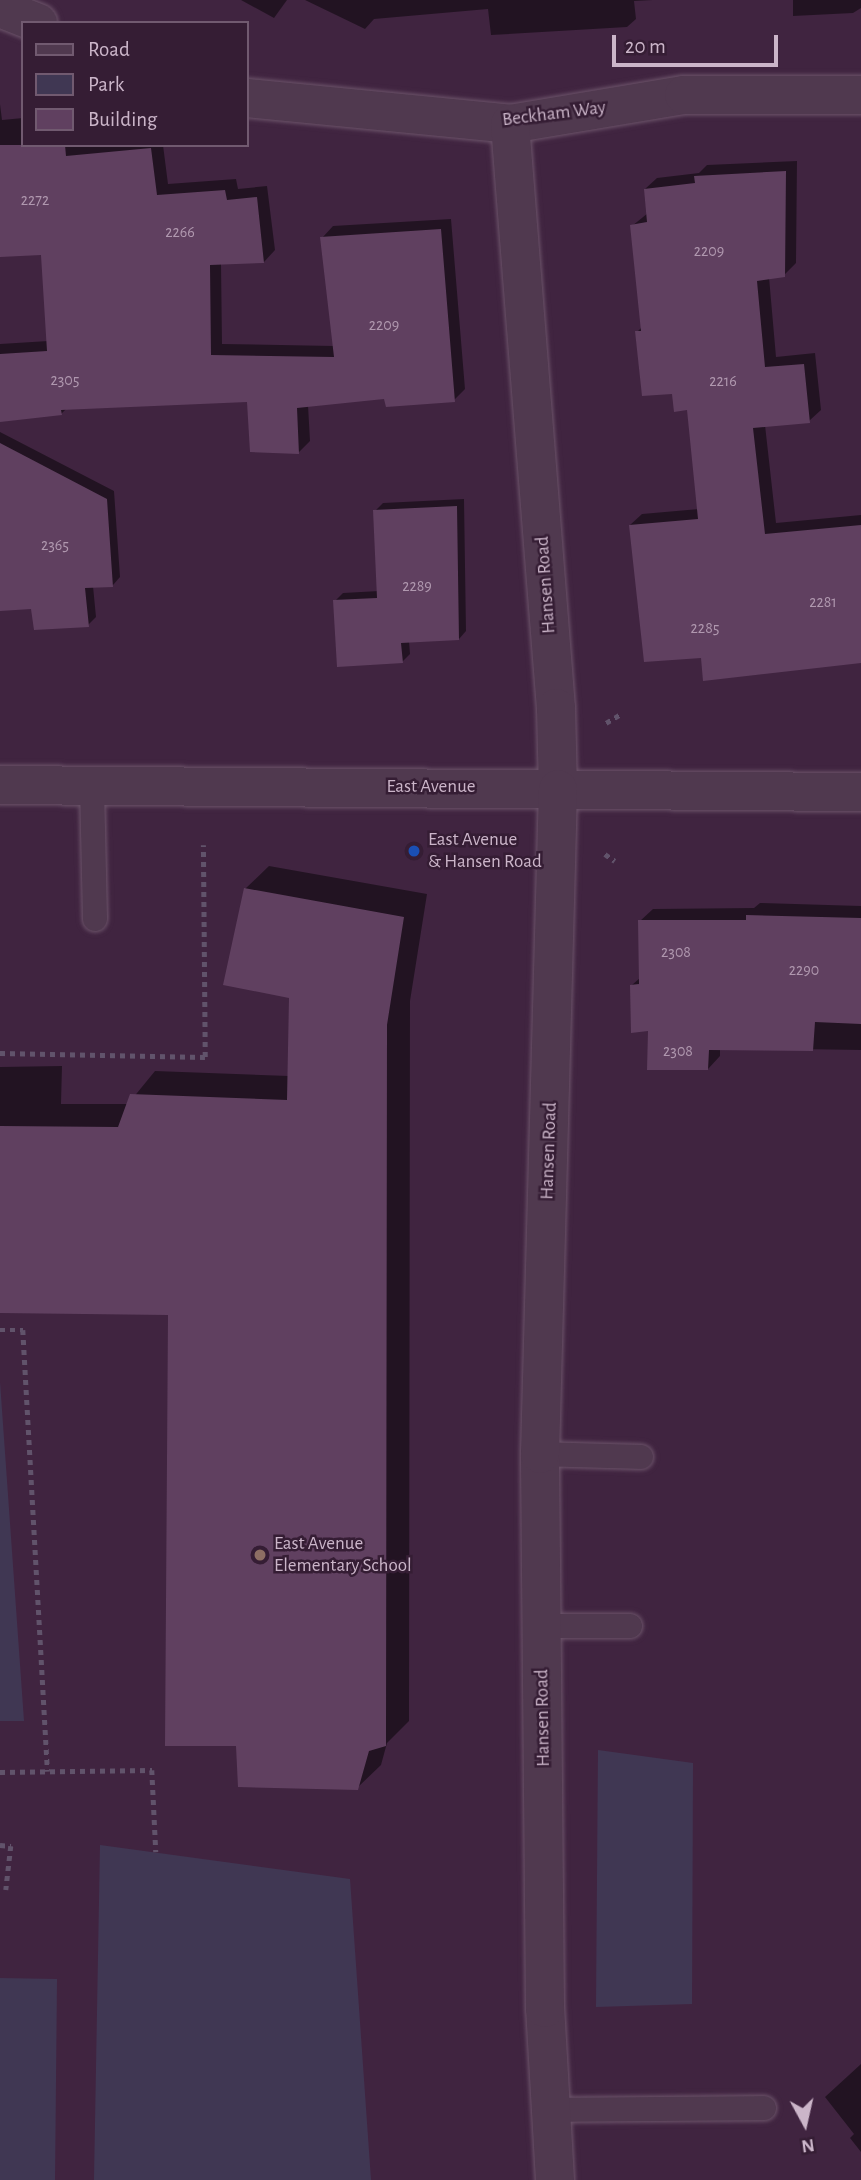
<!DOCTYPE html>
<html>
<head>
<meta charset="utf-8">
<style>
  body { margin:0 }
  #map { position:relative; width:861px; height:2180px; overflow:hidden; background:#402440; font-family:"Alegreya Sans",sans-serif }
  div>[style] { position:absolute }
  .green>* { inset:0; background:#403753 }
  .shadow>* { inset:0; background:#0007 }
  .building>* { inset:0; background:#604060 }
  .path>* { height:4.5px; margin-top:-2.25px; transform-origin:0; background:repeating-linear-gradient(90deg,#61536b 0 5px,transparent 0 10px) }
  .roads { filter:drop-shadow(0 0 2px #6b5369) drop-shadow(0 0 2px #6b5369) }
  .service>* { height:24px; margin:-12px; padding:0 12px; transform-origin:12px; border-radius:12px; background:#50394f }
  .minor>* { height:38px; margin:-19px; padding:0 19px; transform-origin:19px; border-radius:19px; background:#50394f }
  .tertiary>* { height:38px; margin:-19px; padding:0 19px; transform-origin:19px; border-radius:19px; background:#50394f }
  .dots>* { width:19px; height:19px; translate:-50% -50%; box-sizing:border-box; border:4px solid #351d34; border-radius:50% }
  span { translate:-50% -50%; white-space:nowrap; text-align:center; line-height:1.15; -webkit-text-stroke:5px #351d34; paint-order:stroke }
  .number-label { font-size:16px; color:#b098af }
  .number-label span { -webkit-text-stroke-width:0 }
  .street-label { font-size:19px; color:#cbb5c9 }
  .poi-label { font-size:19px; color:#cbb5c9 }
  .left { translate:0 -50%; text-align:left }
  .legend { position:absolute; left:21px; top:21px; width:228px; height:126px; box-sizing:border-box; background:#351d34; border:2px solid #715a70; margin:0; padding:9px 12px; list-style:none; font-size:21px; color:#cbb5c9 }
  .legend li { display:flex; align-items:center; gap:14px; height:35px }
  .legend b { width:35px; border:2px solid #715a70 }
  .north { position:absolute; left:770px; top:2089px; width:70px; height:70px; -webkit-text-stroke:5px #351d34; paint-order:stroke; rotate:172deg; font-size:19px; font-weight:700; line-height:28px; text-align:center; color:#cbb5c9 }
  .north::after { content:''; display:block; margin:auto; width:24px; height:32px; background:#cbb5c9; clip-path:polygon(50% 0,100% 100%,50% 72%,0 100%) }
  .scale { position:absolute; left:612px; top:35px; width:166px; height:32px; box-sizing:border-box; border:4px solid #cbb5c9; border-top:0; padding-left:9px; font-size:21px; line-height:24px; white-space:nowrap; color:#cbb5c9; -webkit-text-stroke:5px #351d34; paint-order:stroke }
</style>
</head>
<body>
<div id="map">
  <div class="green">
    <i style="clip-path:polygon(0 1382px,24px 1721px,0 1721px)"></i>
    <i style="clip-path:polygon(598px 1750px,693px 1763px,692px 2004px,596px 2007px)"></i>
    <i style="clip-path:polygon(100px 1845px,350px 1879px,371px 2180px,94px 2180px)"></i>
    <i style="clip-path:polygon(0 1978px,57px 1979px,55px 2180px,0 2180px)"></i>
  </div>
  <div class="shadow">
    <i style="clip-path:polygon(241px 0,287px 0,274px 18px)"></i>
    <i style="clip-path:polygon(305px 0,653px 0,634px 1px,636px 19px,627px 27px,491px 35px,488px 9px,374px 19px,365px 29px)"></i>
    <i style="clip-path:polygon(793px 0,861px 0,861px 8px,853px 13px,793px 16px)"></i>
    <i style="clip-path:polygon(0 104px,2px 120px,23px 118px,23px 145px,163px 145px,168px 184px,236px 179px,238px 189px,267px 186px,275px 250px,264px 262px,221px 263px,222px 344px,334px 346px,322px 238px,333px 226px,451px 219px,465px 389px,454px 400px,385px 397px,308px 405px,310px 441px,299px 452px,249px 400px,67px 408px,61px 414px,0 421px,0 344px,48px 341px,43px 254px,0 255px)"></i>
    <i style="clip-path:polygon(797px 161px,796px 263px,784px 275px,769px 277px,776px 357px,815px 353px,821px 410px,809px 421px,765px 425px,776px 523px,861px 515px,861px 662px,702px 656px,630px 525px,642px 514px,699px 509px,689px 408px,637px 332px,643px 326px,632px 226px,648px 213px,645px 189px,657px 178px,699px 173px,707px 165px)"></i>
    <i style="clip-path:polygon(0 432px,114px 491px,120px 577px,113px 585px,93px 586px,96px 617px,88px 625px,33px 608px,0 608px)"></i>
    <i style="clip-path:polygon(464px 499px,466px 631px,459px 639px,409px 641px,410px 654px,402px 662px,335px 601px,343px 593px,379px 591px,375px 511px,383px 503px)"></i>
    <i style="clip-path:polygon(269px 866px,427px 894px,410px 1001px,409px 1721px,387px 1743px,381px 1765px,357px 1788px,237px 1744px,169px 1313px,0 1311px,0 1067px,62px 1066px,61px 1104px,128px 1104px,155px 1071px,289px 1076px,290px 997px,245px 889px)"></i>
    <i style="clip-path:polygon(760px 903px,861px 906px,861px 1050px,720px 1048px,720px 1056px,708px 1069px,650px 1030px,632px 985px,641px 977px,640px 921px,653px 909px,754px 908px)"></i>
    <i style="clip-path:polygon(861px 2064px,861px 2152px,850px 2138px,854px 2134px,825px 2097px)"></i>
  </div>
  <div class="building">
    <i style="clip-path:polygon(0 145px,65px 145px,66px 156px,151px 148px,157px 195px,225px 190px,227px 200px,257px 197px,264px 263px,210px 265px,211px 355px,334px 357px,320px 237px,441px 229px,455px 402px,386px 407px,384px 399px,297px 408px,299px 454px,250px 452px,247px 402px,61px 410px,62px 415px,0 422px,0 354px,47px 351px,41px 255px,0 257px)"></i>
    <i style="clip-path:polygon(786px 171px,785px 277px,757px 281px,765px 367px,804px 364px,810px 423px,753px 428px,765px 534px,861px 525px,861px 663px,703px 681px,701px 658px,644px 662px,629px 525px,698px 519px,687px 410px,674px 412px,672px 394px,642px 396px,635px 331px,641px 331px,630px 225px,647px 222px,644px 189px,695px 183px,694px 176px)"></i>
    <i style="clip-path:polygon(0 443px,107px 499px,113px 587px,85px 588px,89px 627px,34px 630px,31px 609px,0 611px)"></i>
    <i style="clip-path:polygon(457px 506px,459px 640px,401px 643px,403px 663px,337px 667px,333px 600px,377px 598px,373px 510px)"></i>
    <i style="clip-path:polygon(244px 888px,404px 917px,387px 1025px,386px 1746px,369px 1751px,358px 1790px,238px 1787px,236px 1746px,165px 1746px,168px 1315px,0 1313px,0 1126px,118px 1127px,130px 1094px,287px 1100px,289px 998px,223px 985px)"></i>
    <i style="clip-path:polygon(746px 915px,861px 918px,861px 1024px,815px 1022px,813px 1051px,709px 1050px,708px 1070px,647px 1070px,648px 1031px,631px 1033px,630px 985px,639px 984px,638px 920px,746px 920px)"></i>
  </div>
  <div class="path">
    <i style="left:606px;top:723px;width:17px;rotate:-31deg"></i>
    <i style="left:605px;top:854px;width:12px;rotate:35deg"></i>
    <i style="left:0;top:1053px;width:205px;rotate:1.1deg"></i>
    <i style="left:205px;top:1057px;width:212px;rotate:-90.5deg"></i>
    <i style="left:0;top:1330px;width:23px"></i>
    <i style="left:23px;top:1330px;width:442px;rotate:86.8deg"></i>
    <i style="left:0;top:1772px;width:152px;rotate:-0.8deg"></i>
    <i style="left:152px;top:1770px;width:82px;rotate:87.2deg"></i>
    <i style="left:0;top:1845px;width:11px;rotate:5deg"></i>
    <i style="left:11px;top:1846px;width:44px;rotate:96.5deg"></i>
  </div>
  <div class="roads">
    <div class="service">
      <i style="left:92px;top:786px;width:133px;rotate:88.7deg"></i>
      <i style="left:540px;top:1454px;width:101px;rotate:1.7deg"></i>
      <i style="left:542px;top:1626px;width:88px"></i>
      <i style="left:551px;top:2110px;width:213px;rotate:-0.5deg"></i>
    </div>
    <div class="minor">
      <i style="left:0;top:8px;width:41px;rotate:21.5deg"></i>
      <i style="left:247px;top:98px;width:264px;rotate:5.6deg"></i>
      <i style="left:510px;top:124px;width:176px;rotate:-9.5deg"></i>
      <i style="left:684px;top:95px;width:177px"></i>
      <i style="left:510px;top:124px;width:586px;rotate:85.5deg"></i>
      <i style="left:556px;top:708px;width:81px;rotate:88.6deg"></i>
    </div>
    <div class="tertiary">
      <i style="left:0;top:785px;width:861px;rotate:0.47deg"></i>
      <i style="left:555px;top:2180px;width:172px;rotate:-93.3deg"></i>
      <i style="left:545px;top:2008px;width:554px;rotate:-90.52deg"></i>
      <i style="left:540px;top:1454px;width:665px;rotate:-88.45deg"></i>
    </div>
  </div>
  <div class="dots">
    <i style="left:414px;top:851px;background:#1a4fb4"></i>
    <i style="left:260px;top:1555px;background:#8d6e63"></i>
  </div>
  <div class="number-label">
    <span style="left:35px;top:200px">2272</span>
    <span style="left:180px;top:232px">2266</span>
    <span style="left:709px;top:251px">2209</span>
    <span style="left:384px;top:325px">2209</span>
    <span style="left:65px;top:380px">2305</span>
    <span style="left:723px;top:381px">2216</span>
    <span style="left:55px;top:545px">2365</span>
    <span style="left:417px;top:586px">2289</span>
    <span style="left:823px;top:602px">2281</span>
    <span style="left:705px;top:628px">2285</span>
    <span style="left:676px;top:952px">2308</span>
    <span style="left:804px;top:970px">2290</span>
    <span style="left:678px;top:1051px">2308</span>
  </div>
  <div class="street-label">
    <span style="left:554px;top:114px;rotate:-7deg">Beckham Way</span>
    <span style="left:546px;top:585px;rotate:-94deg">Hansen Road</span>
    <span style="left:431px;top:787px">East Avenue</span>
    <span style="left:549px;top:1151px;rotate:-88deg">Hansen Road</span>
    <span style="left:543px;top:1718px;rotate:-91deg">Hansen Road</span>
  </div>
  <div class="poi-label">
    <span class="left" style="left:428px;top:851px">East Avenue<br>&amp; Hansen Road</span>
    <span class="left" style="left:274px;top:1555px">East Avenue<br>Elementary School</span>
  </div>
  <ul class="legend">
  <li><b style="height:9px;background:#50394f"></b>Road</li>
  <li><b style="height:19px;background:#403753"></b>Park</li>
  <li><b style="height:19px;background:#604060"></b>Building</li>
  </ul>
  <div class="north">N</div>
  <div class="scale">20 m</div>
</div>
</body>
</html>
